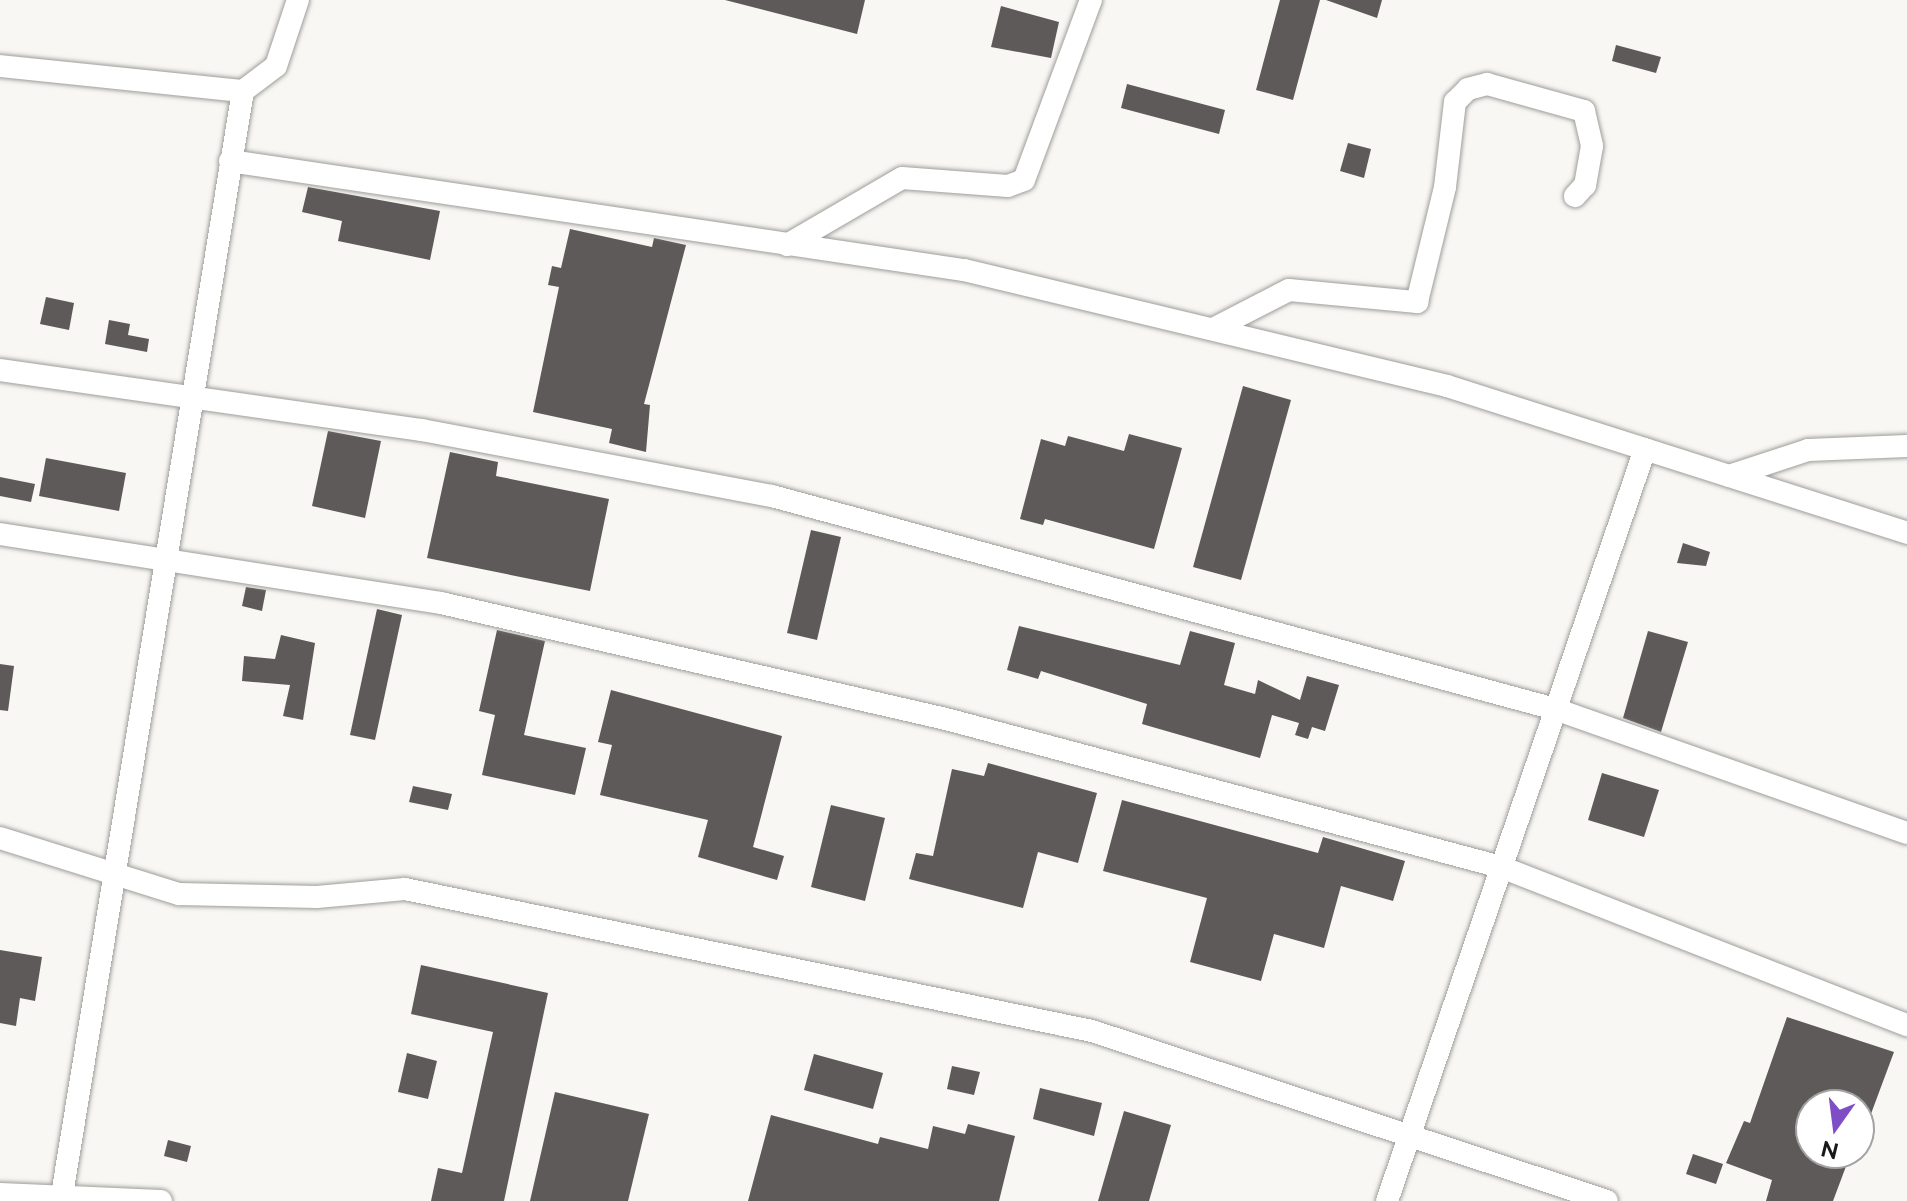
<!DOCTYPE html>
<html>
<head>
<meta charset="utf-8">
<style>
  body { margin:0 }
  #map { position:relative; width:1907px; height:1201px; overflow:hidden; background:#f8f7f3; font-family:Raleway,sans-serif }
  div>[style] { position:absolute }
  .building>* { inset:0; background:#5e5a5a }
  .roads { filter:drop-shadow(0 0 2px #9e9d9a) drop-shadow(0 0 2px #9e9d9a) }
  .minor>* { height:22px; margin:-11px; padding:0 11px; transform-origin:11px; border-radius:11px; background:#fff }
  span { translate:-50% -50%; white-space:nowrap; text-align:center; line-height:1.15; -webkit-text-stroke:8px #fff; paint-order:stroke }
  .north { position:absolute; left:1795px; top:1089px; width:80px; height:80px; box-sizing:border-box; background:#fff; border:2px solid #a3a3a3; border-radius:50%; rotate:194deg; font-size:22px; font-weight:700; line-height:32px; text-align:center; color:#191918 }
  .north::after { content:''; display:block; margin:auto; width:28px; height:36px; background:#7f4ec6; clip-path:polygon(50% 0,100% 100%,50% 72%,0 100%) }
</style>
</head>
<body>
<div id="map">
  <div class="building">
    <i style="clip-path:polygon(725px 0,865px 0,857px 34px)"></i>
    <i style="clip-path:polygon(1280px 0,1320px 0,1293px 100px,1256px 90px)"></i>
    <i style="clip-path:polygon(1326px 0,1382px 0,1377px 18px)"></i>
    <i style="clip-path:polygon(1001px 6px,1059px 22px,1051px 58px,991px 47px)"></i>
    <i style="clip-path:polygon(1616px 45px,1661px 57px,1656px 73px,1612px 61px)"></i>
    <i style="clip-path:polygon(1127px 84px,1225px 110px,1219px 134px,1121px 108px)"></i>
    <i style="clip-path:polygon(1348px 143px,1371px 149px,1364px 178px,1340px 171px)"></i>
    <i style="clip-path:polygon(308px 187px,440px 211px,430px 260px,338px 241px,342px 221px,302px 212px)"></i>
    <i style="clip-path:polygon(570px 229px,652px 247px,654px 238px,686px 245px,644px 404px,650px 405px,646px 452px,609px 443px,612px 429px,533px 412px,559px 287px,548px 285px,552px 266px,561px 268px)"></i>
    <i style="clip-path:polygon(46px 297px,74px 303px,69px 330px,40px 324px)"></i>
    <i style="clip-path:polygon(109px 320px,130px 324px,128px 335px,149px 339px,147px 352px,105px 344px)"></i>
    <i style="clip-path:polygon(1243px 386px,1291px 400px,1241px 580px,1193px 567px)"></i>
    <i style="clip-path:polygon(328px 431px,381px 441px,365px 518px,312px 506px)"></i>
    <i style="clip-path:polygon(1129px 434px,1182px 448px,1154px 549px,1045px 519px,1043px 525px,1020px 519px,1041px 439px,1065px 446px,1068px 436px,1124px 451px)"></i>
    <i style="clip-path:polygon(450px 452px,498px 462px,496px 476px,609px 499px,590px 591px,427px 558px)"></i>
    <i style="clip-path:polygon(46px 458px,126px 473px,119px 511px,39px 496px)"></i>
    <i style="clip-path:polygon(0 477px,35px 484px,31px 502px,0 496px)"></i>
    <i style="clip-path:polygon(811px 530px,841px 537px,817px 640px,787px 633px)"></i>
    <i style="clip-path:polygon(1683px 543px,1710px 552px,1706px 566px,1677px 563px)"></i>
    <i style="clip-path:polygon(246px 587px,266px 590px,262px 611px,242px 606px)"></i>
    <i style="clip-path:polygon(377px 609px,402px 615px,375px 740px,350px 735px)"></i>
    <i style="clip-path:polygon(1019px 626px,1180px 665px,1190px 631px,1235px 643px,1224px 685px,1255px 694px,1258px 680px,1300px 700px,1307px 676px,1339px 685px,1325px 731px,1312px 727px,1308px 739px,1295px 735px,1299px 723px,1272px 715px,1260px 758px,1142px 724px,1147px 704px,1041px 671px,1038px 679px,1007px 670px)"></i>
    <i style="clip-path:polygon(497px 630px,545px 641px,524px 735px,586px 748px,575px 795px,482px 775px,495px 715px,479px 711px)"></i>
    <i style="clip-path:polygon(1648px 631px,1688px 642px,1661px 732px,1623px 718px)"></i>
    <i style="clip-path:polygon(281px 635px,315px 643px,303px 720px,283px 716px,290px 685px,242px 681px,244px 656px,275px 659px)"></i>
    <i style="clip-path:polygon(0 664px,14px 666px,8px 711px,0 710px)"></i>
    <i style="clip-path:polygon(611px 690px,782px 736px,753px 847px,784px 856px,777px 880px,698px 857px,708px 820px,600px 795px,612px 745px,598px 742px)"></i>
    <i style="clip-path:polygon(988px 763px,1097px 793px,1078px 863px,1038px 852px,1023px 908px,909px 879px,916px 853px,933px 856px,952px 769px,984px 776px)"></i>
    <i style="clip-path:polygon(1602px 773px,1659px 790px,1644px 837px,1588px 820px)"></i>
    <i style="clip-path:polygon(413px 786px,452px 794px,448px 810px,409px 802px)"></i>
    <i style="clip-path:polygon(1122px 800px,1318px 853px,1323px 837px,1405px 861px,1393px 901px,1341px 886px,1324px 948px,1274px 934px,1261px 981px,1190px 962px,1207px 898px,1103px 871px)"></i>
    <i style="clip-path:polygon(831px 805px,885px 818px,865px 901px,811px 887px)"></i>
    <i style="clip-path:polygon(0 950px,42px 957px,35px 1001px,20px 998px,16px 1026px,0 1023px)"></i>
    <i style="clip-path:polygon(421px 965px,548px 993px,504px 1201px,431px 1201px,438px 1168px,462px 1173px,493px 1032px,411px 1014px)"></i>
    <i style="clip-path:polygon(1787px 1017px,1894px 1052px,1862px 1138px,1859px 1105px,1811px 1105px,1811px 1153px,1851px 1153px,1833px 1201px,1766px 1201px,1772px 1180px,1726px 1163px,1744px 1121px,1750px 1123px)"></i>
    <i style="clip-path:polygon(407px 1053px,437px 1061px,428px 1099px,398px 1092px)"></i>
    <i style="clip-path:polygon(814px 1054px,883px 1073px,873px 1109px,804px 1090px)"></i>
    <i style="clip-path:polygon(952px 1066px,980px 1072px,974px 1095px,947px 1089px)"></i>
    <i style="clip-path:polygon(1040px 1088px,1102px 1103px,1094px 1136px,1033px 1119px)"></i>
    <i style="clip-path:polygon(555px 1092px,649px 1114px,628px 1201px,530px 1201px)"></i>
    <i style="clip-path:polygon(1124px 1111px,1171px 1125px,1149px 1201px,1098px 1201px)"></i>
    <i style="clip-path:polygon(771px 1115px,878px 1144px,880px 1137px,928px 1149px,933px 1126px,965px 1134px,968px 1124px,1015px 1136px,999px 1201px,748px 1201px)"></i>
    <i style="clip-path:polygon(168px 1140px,191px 1146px,187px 1162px,164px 1156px)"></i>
    <i style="clip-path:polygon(1693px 1154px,1723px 1164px,1716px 1184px,1686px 1174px)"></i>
  </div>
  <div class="roads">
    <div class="minor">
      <i style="left:0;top:66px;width:244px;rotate:5.9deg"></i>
      <i style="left:230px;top:161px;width:742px;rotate:8.45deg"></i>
      <i style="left:964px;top:270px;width:497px;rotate:13.5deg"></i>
      <i style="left:1447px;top:386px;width:483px;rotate:17.7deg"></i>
      <i style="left:787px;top:245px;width:133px;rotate:-30.2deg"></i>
      <i style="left:902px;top:178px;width:106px;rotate:4.3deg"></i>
      <i style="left:1008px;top:186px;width:17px;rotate:-21deg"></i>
      <i style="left:1024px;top:180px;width:192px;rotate:-69.6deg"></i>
      <i style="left:1213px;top:329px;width:85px;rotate:-27.2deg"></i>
      <i style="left:1289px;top:290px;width:129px;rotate:5.4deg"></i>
      <i style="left:1417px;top:302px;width:118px;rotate:-76.3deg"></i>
      <i style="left:1445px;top:187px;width:86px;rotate:-83.3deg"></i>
      <i style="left:1455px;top:102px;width:18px;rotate:-45deg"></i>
      <i style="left:1468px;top:89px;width:20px;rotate:-15deg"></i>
      <i style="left:1487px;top:84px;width:101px;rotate:15.6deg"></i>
      <i style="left:1584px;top:111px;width:36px;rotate:77deg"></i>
      <i style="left:1592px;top:146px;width:40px;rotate:100deg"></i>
      <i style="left:1585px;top:185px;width:15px;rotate:132deg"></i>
      <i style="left:0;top:370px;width:426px;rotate:8.1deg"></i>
      <i style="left:422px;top:430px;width:356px;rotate:10.7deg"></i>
      <i style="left:772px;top:496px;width:811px;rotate:15.22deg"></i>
      <i style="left:1555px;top:709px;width:373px;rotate:19.4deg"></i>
      <i style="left:1729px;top:476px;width:83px;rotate:-18.2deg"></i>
      <i style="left:1808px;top:450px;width:99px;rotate:-2.3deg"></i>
      <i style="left:0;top:534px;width:446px;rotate:8.9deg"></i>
      <i style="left:441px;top:603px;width:518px;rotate:12.94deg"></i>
      <i style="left:946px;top:719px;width:574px;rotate:14.93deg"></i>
      <i style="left:1501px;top:867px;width:436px;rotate:21.3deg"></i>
      <i style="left:0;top:838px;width:188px;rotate:17.4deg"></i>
      <i style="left:179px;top:894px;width:138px;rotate:1.2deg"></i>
      <i style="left:317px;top:897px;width:88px;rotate:-5.2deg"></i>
      <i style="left:405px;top:889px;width:702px;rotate:11.68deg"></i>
      <i style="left:1092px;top:1031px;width:542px;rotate:18.27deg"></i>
      <i style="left:0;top:1194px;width:161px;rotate:2.5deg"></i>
      <i style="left:61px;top:1201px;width:1125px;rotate:-80.69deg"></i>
      <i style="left:243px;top:91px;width:41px;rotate:-37.1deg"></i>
      <i style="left:276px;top:66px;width:70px;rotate:-71.6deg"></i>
      <i style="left:1387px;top:1201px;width:795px;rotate:-71.06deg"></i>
    </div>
  </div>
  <div class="north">N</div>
</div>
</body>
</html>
